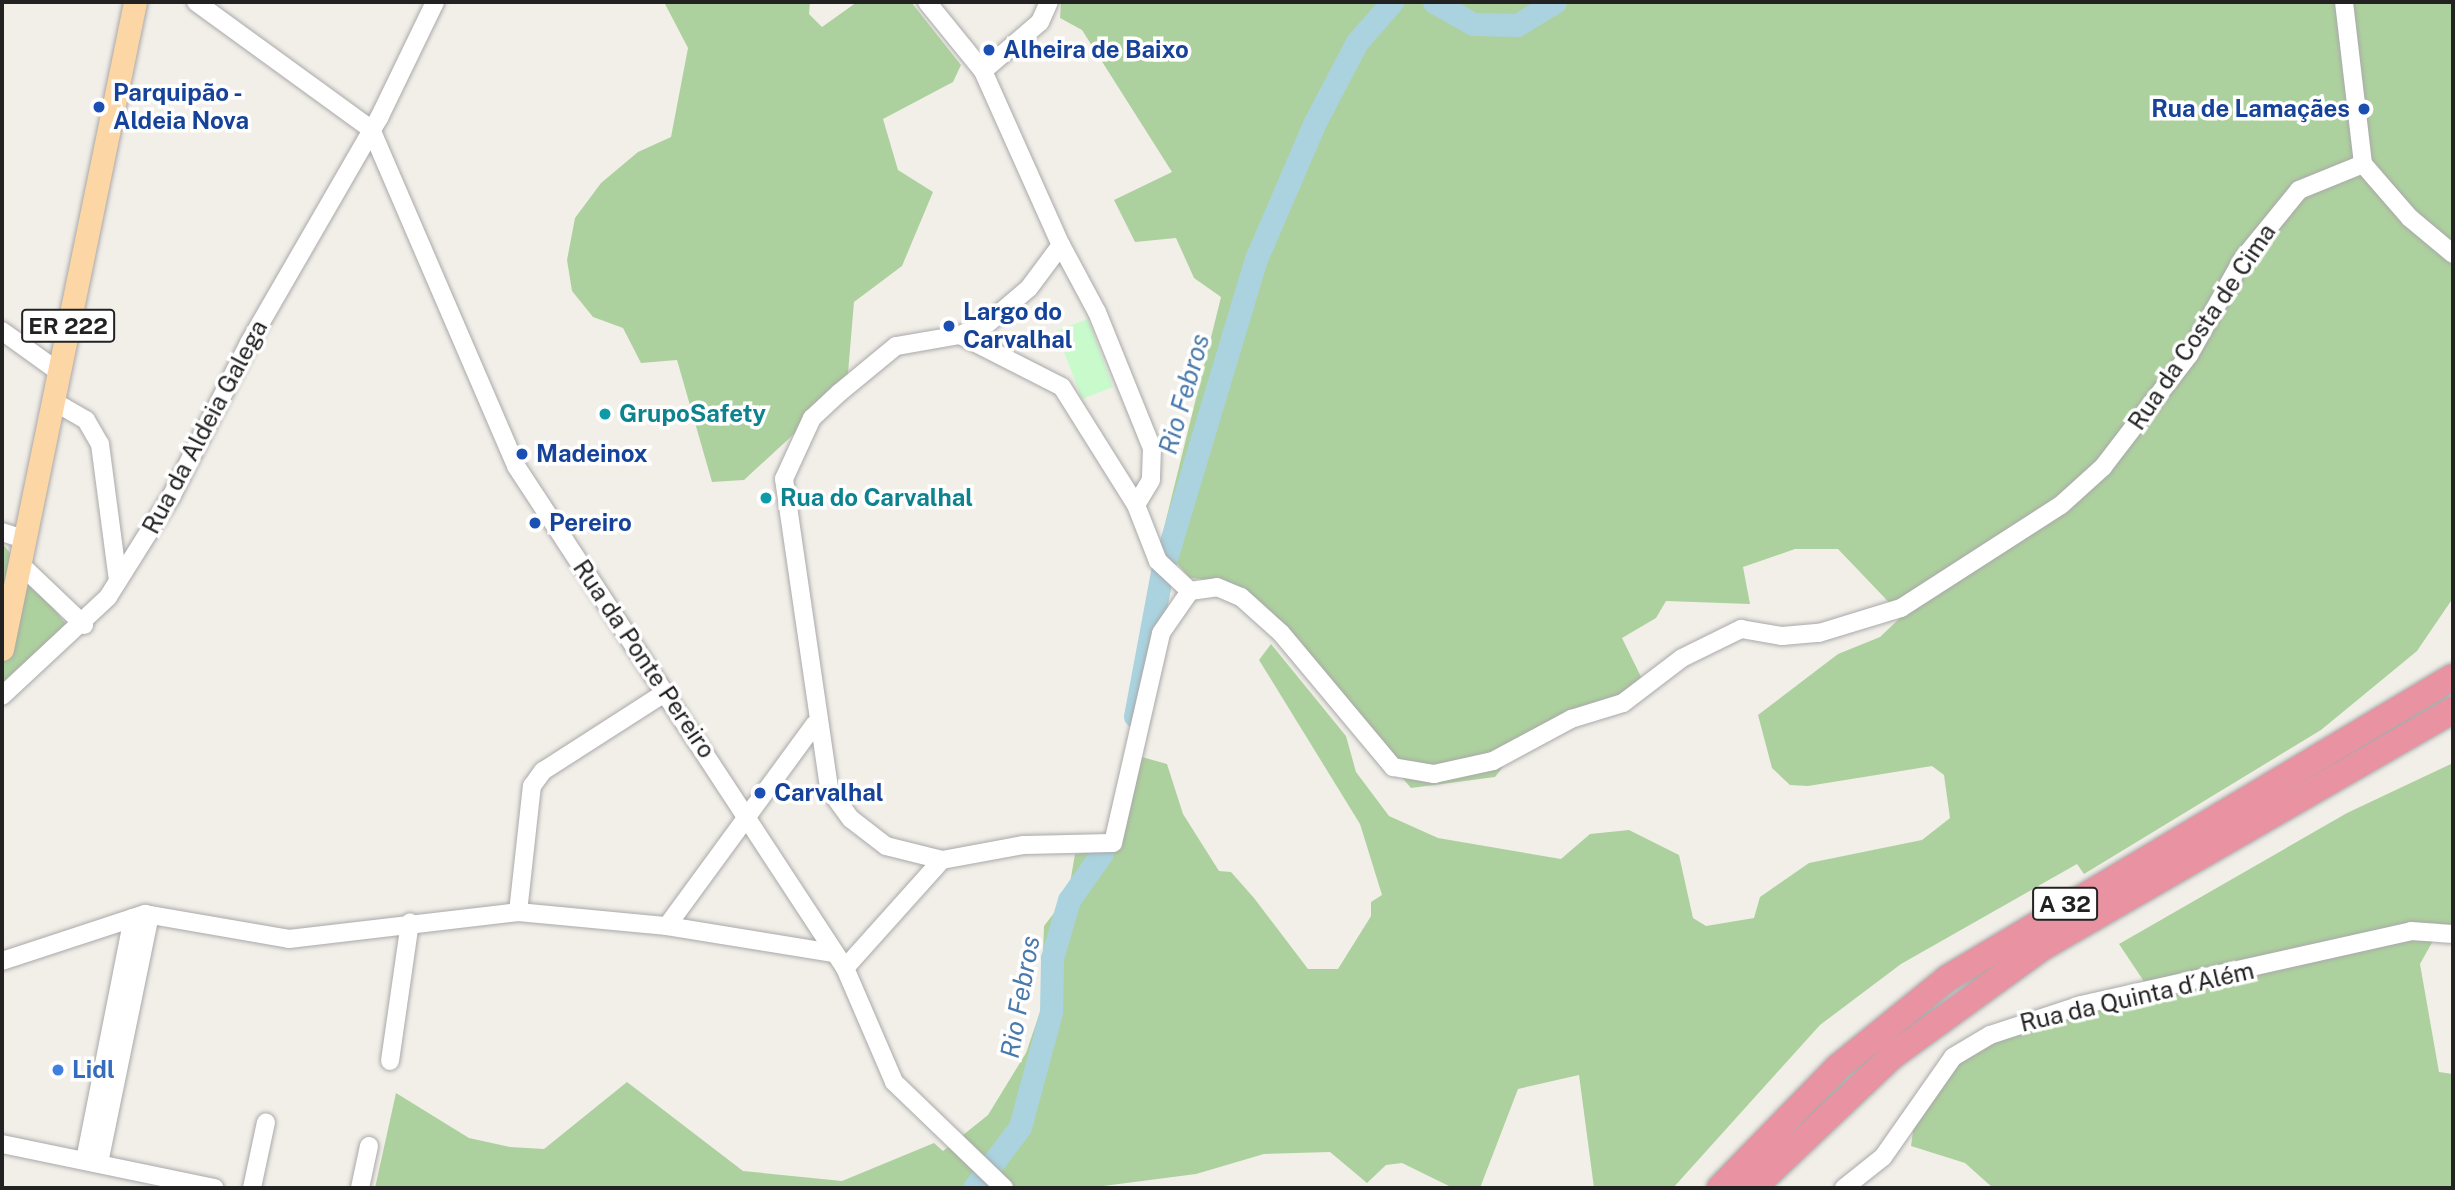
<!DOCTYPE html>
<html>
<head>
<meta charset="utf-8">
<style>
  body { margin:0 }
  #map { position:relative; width:2455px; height:1190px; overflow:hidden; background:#f2efe9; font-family:"Public Sans",sans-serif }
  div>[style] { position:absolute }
  .forest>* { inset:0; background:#add19e }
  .park>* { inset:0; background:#c8facc }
  .river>* { height:23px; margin:-11.5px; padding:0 11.5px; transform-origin:11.5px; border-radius:11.5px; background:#aad3df }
  .roads { filter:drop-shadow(0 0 2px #a9a9a9) drop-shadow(0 0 2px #a9a9a9) }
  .minor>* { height:18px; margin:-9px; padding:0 9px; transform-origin:9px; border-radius:9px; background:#fff }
  .major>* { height:23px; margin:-11.5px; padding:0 11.5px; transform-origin:11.5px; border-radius:11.5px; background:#fcd6a4 }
  .highway>* { height:26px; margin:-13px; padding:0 13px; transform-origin:13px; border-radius:13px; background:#e892a2 }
  .dots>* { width:19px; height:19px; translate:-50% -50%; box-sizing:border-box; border:4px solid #fff; border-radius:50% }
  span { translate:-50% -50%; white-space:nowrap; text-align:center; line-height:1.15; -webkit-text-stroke:7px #fff; paint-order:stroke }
  .shield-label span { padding:2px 5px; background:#fff; border:2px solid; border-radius:5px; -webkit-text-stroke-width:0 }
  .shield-label { font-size:23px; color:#222; font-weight:700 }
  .transit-label { font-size:24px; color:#164399; font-weight:700 }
  .left { translate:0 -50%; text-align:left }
  .right { translate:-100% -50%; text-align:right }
  .street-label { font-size:24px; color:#222 }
  .culture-label { font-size:24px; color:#0d838f; font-weight:700 }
  .shop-label { font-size:24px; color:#366cbe; font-weight:700 }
  .water-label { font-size:26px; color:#4a7aab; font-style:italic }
  .frame { position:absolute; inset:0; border:4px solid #222; pointer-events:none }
</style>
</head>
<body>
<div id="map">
  <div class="forest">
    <i style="clip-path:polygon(664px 2px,810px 2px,809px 14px,822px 27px,857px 2px,911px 2px,961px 65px,953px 82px,883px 119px,898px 170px,933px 192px,902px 266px,854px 302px,847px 385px,744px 480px,712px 482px,677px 360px,641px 363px,623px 328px,593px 317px,572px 291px,567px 260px,575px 218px,601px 183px,638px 152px,671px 137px,688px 48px)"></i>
    <i style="clip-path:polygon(1061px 2px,2453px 2px,2453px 598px,2417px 651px,2321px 730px,2084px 874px,2077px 864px,1901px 964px,1820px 1025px,1673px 1188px,1594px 1188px,1579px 1075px,1518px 1089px,1480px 1188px,1453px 1188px,1402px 1163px,1386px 1165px,1367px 1183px,1330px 1152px,1264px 1154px,1196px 1174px,1088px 1188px,375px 1188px,396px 1093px,469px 1138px,510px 1147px,544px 1149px,627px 1082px,743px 1171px,842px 1181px,934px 1143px,943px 1151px,988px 1115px,1026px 1053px,1041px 1009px,1044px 926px,1068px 895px,1075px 854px,1121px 849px,1142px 757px,1167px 764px,1183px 814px,1219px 871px,1231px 872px,1254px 898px,1308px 969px,1338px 969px,1371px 916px,1371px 902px,1382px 895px,1360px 824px,1259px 660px,1271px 644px,1346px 736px,1356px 772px,1389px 816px,1438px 838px,1561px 859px,1590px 834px,1629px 830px,1679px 855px,1693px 918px,1706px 926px,1754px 918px,1760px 897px,1809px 863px,1922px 840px,1950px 818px,1944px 775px,1932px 766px,1808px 786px,1790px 785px,1772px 768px,1758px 715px,1838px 654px,1880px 637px,1902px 616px,1838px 549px,1795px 549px,1743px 567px,1750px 604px,1666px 601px,1656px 618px,1622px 638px,1646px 687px,1519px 746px,1495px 777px,1411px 788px,1296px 655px,1208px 580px,1190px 578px,1160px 544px,1221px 297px,1194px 278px,1176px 238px,1135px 242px,1114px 200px,1172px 172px,1082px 30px,1060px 18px)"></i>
    <i style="clip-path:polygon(2px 543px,66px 624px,2px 683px)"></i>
    <i style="clip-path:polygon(2453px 763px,2453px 938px,2434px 939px,2420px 964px,2439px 1072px,2453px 1074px,2453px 1188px,1993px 1188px,1965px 1163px,1911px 1146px,1916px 1109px,1978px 1039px,2147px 986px,2119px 944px,2347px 813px)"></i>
  </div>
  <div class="park">
    <i style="clip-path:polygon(1088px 319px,1113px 387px,1082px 399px,1056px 331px)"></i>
  </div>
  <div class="river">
    <i style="left:1434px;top:2px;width:45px;rotate:29.4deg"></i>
    <i style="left:1473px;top:24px;width:44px;rotate:1.3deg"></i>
    <i style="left:1517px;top:25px;width:44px;rotate:-31.2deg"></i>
    <i style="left:1135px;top:716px;width:147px;rotate:-79.4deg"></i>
    <i style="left:1162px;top:572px;width:327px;rotate:-73.3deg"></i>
    <i style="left:1256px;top:259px;width:149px;rotate:-66.7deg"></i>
    <i style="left:1315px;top:122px;width:90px;rotate:-62.3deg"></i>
    <i style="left:1357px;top:42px;width:53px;rotate:-48.8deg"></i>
    <i style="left:974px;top:1188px;width:76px;rotate:-53deg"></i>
    <i style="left:1020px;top:1127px;width:119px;rotate:-74.9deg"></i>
    <i style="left:1051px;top:1012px;width:54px;rotate:-88.9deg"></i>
    <i style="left:1052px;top:958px;width:60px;rotate:-73.7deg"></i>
    <i style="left:1069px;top:900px;width:57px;rotate:-54.9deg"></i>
  </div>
  <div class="roads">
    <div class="minor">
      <i style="left:196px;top:2px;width:216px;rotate:36deg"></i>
      <i style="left:371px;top:129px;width:367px;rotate:66.7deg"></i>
      <i style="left:516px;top:466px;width:600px;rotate:56.76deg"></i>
      <i style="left:845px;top:968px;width:124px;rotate:66.7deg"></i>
      <i style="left:894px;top:1082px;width:153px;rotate:43.9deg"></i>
      <i style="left:927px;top:2px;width:89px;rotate:50.9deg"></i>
      <i style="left:983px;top:71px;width:191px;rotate:65.9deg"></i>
      <i style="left:1061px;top:245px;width:54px;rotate:126.7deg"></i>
      <i style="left:1029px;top:288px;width:54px;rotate:139.5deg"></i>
      <i style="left:988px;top:323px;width:30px;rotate:157deg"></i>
      <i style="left:960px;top:335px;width:65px;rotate:170.2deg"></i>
      <i style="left:896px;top:346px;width:74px;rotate:140.5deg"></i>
      <i style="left:839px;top:393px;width:37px;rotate:137deg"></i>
      <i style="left:812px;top:418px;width:67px;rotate:114.7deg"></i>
      <i style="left:784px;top:479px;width:313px;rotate:81.7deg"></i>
      <i style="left:829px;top:789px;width:37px;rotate:54deg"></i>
      <i style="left:851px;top:819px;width:44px;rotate:37.6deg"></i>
      <i style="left:886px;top:846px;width:58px;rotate:14deg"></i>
      <i style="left:2344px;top:2px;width:163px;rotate:83.3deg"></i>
      <i style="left:2363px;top:164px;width:72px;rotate:49deg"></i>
      <i style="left:2410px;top:218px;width:56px;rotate:39.9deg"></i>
      <i style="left:983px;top:71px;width:75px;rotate:-40.7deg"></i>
      <i style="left:1040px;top:22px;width:22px;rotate:-66deg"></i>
      <i style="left:1061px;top:245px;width:76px;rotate:61.8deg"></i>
      <i style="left:1097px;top:312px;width:147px;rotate:68deg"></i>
      <i style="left:1152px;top:448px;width:32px;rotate:92deg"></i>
      <i style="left:1151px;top:480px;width:29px;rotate:121deg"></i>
      <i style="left:2px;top:331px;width:70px;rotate:35.7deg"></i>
      <i style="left:960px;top:335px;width:114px;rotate:27deg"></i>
      <i style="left:1062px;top:387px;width:139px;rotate:57.9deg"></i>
      <i style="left:1136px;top:505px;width:60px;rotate:68.6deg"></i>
      <i style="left:1158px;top:561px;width:44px;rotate:43.2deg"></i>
      <i style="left:53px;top:401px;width:38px;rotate:30deg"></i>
      <i style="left:86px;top:420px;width:28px;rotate:60deg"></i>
      <i style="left:100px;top:444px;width:138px;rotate:82.5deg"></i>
      <i style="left:2px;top:532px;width:23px;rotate:18deg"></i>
      <i style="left:19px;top:563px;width:90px;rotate:43.6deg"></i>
      <i style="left:2px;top:696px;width:145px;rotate:-43deg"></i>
      <i style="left:108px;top:597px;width:120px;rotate:-57.9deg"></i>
      <i style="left:172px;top:495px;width:170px;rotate:-63.1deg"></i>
      <i style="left:249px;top:343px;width:260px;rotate:-60deg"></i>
      <i style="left:379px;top:118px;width:129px;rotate:-64.2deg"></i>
      <i style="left:518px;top:912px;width:127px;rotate:-83.7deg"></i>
      <i style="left:532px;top:786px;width:19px;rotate:-54deg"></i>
      <i style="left:543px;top:771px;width:146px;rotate:-32.7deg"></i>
      <i style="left:667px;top:926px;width:250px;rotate:-53.8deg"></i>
      <i style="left:2px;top:961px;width:151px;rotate:-18.2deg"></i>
      <i style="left:145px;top:914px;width:146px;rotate:9.8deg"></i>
      <i style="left:289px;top:939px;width:231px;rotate:-6.7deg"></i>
      <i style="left:518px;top:912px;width:150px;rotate:5.4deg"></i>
      <i style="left:667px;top:926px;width:169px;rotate:9.2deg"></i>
      <i style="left:845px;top:968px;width:145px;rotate:-48.1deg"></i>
      <i style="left:942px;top:860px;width:82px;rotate:-10.5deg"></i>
      <i style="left:1023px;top:845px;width:90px;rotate:-1.3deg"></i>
      <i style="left:1113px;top:843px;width:215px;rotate:-77.1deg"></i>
      <i style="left:1161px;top:633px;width:51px;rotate:-55.4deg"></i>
      <i style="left:1190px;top:591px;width:27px;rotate:-8deg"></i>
      <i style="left:1217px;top:587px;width:26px;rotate:23deg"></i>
      <i style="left:1241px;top:597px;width:54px;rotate:42deg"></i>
      <i style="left:1281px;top:633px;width:175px;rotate:50.1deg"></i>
      <i style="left:1393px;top:767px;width:42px;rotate:9.7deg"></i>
      <i style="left:1434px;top:774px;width:60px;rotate:-12.4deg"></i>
      <i style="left:1493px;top:761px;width:89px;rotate:-28.3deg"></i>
      <i style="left:1571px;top:719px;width:54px;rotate:-17.1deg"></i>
      <i style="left:1623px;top:703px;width:74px;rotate:-37.3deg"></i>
      <i style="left:1682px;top:658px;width:66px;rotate:-26.2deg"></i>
      <i style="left:1741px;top:629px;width:42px;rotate:9.7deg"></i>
      <i style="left:1782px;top:636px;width:37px;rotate:-5deg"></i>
      <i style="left:1819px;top:633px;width:86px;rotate:-17deg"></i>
      <i style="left:1901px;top:608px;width:190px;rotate:-32.8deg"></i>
      <i style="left:2061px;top:505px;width:57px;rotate:-42.1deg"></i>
      <i style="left:2103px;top:467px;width:141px;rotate:-52.5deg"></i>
      <i style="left:2189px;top:355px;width:109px;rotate:-60.8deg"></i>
      <i style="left:2242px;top:260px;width:90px;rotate:-50.8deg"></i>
      <i style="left:2299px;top:190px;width:69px;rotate:-22.1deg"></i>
      <i style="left:390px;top:1061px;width:140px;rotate:-81.8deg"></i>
      <i style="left:2px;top:1144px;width:217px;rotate:11.7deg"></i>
      <i style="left:85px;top:1160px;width:247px;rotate:-78.8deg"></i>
      <i style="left:99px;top:1163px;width:253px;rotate:-78.4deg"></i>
      <i style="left:252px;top:1188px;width:67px;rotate:-78deg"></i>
      <i style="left:360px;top:1188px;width:43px;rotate:-77.9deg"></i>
      <i style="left:1844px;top:1188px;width:50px;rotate:-38.5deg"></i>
      <i style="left:1883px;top:1157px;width:122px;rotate:-55deg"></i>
      <i style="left:1953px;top:1057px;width:43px;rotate:-30.7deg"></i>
      <i style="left:1990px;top:1035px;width:96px;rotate:-18.2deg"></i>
      <i style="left:2081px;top:1005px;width:338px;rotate:-12.6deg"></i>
      <i style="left:2411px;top:931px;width:42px;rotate:4.1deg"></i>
    </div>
    <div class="major">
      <i style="left:2px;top:649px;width:661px;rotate:-78.38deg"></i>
    </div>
    <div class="highway">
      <i style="left:1720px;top:1188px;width:169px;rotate:-45.7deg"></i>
      <i style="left:1838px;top:1067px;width:141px;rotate:-39deg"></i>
      <i style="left:1948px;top:978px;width:588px;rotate:-30.8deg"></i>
      <i style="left:1753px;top:1188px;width:192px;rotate:-43.5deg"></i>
      <i style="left:1892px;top:1056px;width:184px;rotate:-35.9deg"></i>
      <i style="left:2041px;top:948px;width:476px;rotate:-30deg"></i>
    </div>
  </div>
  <div class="dots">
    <i style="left:989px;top:50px;background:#1a4fb4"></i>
    <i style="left:99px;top:107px;background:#1a4fb4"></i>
    <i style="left:2364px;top:109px;background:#1a4fb4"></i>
    <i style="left:949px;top:326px;background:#1a4fb4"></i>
    <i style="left:605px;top:414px;background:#0f9aa8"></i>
    <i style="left:522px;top:454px;background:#1a4fb4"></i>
    <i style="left:766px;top:498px;background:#0f9aa8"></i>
    <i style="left:535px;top:523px;background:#1a4fb4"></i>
    <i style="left:760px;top:793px;background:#1a4fb4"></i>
    <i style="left:58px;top:1070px;background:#3f7fe0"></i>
  </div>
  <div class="shield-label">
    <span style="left:68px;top:326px">ER 222</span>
    <span style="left:2065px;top:904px">A 32</span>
  </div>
  <div class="transit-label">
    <span class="left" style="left:1003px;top:50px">Alheira de Baixo</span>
    <span class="left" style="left:113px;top:107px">Parquipão -<br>Aldeia Nova</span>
    <span class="right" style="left:2350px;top:109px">Rua de Lamaçães</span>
    <span class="left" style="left:963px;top:326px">Largo do<br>Carvalhal</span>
    <span class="left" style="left:536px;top:454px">Madeinox</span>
    <span class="left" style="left:549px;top:523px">Pereiro</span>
    <span class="left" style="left:774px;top:793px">Carvalhal</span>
  </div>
  <div class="street-label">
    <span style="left:2202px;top:327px;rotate:-56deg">Rua da Costa de Cima</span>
    <span style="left:205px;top:427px;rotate:-62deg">Rua da Aldeia Galega</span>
    <span style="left:644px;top:659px;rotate:56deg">Rua da Ponte Pereiro</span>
    <span style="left:2137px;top:997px;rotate:-13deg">Rua da Quinta d´Além</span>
  </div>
  <div class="culture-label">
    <span class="left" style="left:619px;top:414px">GrupoSafety</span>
    <span class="left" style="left:780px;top:498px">Rua do Carvalhal</span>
  </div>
  <div class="shop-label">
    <span class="left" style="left:72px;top:1070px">Lidl</span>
  </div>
  <div class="water-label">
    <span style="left:1184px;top:394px;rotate:-74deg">Rio Febros</span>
    <span style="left:1020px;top:997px;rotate:-80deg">Rio Febros</span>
  </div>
  <div class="frame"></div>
</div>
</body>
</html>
